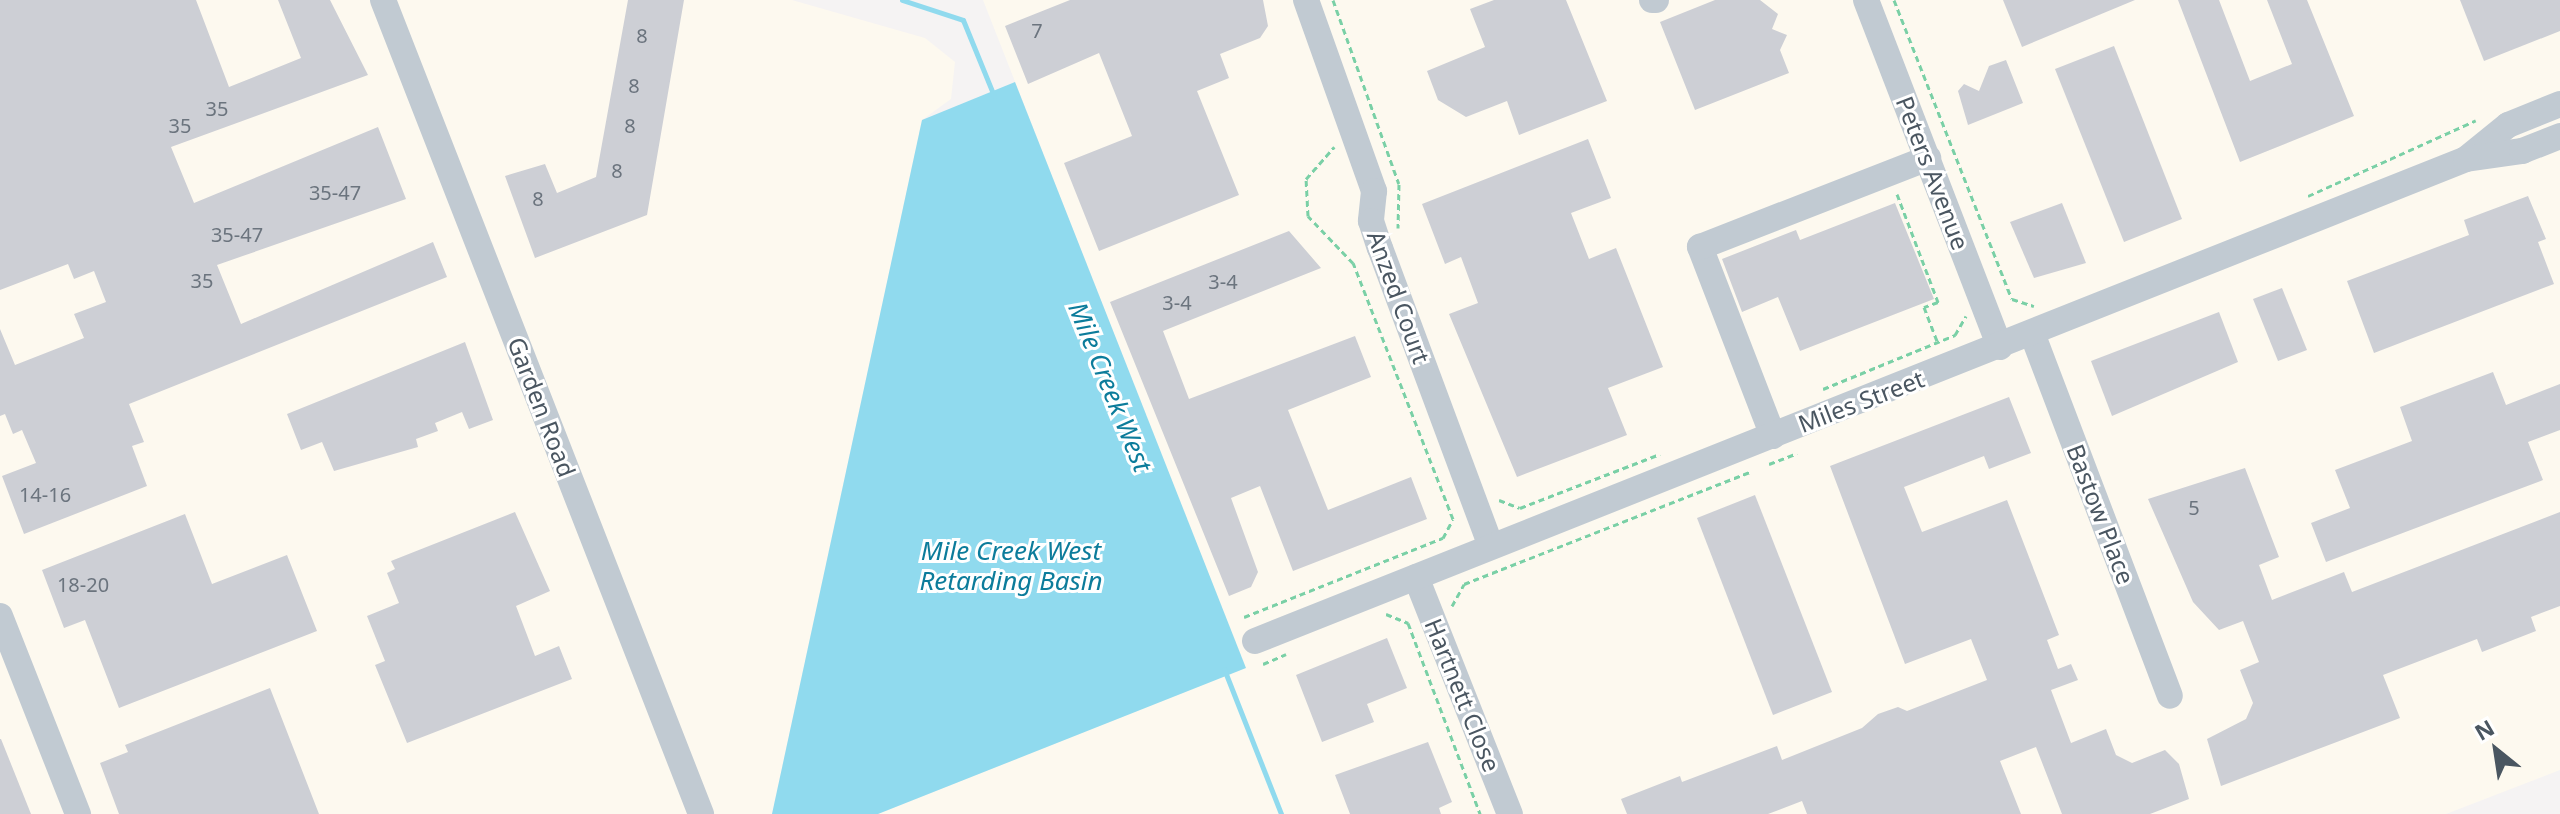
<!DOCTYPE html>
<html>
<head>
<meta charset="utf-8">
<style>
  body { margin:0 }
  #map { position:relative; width:2560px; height:814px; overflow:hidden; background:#f5f3f3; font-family:"Noto Sans",sans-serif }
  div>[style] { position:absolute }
  .commercial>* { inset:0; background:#fdf9ef }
  .water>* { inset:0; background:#90daee }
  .stream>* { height:5px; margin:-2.5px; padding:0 2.5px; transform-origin:2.5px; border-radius:2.5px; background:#90daee }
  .building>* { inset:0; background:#cdcfd5 }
  .path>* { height:3px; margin-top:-1.5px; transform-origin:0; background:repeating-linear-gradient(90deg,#7ad0a6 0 6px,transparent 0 10px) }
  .minor>* { height:26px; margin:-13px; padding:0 13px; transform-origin:13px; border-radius:13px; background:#c1cad2 }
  span { translate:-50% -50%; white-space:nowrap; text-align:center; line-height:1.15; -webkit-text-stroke:6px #fff; paint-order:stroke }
  .number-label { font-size:20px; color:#6b747e }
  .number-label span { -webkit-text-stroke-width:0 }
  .street-label { font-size:24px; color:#4a5661 }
  .water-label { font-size:26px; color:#0c7c9b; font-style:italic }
  .north { position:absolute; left:2456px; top:710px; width:80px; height:80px; -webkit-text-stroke:6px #fff; paint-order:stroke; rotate:330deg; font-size:22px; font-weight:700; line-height:32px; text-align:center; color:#4a5661 }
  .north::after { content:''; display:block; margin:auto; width:28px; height:36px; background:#4a5661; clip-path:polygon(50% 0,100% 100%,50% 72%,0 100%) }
</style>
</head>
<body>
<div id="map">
  <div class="commercial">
    <i style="clip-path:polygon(0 0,792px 0,925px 38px,955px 62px,951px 99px,922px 120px,772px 814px,0 814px)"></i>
    <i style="clip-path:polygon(983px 0,2560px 0,2560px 770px,2446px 814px,878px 814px,1245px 668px)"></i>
  </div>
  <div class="water">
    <i style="clip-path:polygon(1015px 82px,1246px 668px,878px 814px,772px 814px,922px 120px)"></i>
  </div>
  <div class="stream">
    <i style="left:902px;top:0;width:64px;rotate:18.2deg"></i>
    <i style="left:963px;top:20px;width:82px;rotate:67.8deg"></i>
    <i style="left:1224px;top:669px;width:156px;rotate:68.5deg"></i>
  </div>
  <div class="building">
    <i style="clip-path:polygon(0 0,196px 0,229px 87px,301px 58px,278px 0,330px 0,368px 75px,171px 147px,194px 203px,378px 127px,406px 199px,217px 265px,241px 324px,433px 242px,447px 277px,129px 404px,144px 442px,132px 446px,147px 486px,24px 534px,2px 476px,36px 463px,22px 430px,13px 434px,5px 414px,0 416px,0 329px,15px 365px,84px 338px,74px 314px,106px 302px,94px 271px,74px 279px,68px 264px,0 290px)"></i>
    <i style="clip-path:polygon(628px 0,684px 0,647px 215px,535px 258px,505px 176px,545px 164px,557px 193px,596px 177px)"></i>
    <i style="clip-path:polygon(1070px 0,1263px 0,1268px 26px,1260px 38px,1220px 54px,1229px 78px,1197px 91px,1239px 195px,1099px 251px,1064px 163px,1132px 136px,1099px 53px,1028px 84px,1005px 26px)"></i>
    <i style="clip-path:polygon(1494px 0,1566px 0,1607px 101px,1519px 135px,1507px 101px,1466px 117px,1438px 100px,1427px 71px,1485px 47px,1470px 9px)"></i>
    <i style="clip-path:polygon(1715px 0,1760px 0,1778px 14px,1772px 29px,1787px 35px,1780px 50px,1789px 73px,1695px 110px,1660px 22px)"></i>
    <i style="clip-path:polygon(2003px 0,2135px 0,2022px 47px)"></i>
    <i style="clip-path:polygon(2178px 0,2219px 0,2250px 81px,2292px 64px,2267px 0,2307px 0,2354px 116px,2240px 162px)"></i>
    <i style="clip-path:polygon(2460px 0,2560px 0,2560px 31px,2484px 61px)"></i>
    <i style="clip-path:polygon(2114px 46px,2182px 219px,2124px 242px,2055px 69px)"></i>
    <i style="clip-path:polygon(2006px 60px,2023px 103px,1968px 125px,1958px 91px,1964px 84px,1979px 91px,1989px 66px)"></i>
    <i style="clip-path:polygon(1588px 139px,1611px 198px,1571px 213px,1589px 259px,1616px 248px,1663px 367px,1608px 388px,1627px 435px,1517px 477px,1449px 314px,1478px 303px,1461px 257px,1445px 264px,1422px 204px)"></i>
    <i style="clip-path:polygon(2528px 196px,2546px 239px,2538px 242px,2554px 284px,2374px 353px,2347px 281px,2469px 235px,2464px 220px)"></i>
    <i style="clip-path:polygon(1895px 203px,1934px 299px,1800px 351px,1778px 297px,1742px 312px,1722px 259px,1796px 230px,1800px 240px)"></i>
    <i style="clip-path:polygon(2062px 203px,2086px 263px,2034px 278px,2010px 222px)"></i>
    <i style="clip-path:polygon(1289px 231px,1321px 268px,1163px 331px,1189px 399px,1355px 336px,1371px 377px,1288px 410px,1328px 510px,1411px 477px,1427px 519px,1293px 571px,1260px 486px,1231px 498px,1258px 572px,1251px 587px,1229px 596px,1110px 302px)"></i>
    <i style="clip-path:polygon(2282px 288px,2307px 350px,2278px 361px,2253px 299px)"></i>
    <i style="clip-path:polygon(2219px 312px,2238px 362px,2112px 416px,2091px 361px)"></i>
    <i style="clip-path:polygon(465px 342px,493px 420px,469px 429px,462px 412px,435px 423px,438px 431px,416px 439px,418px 447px,334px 471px,322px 442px,301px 450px,287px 414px)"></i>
    <i style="clip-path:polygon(2493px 372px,2506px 405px,2560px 384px,2560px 430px,2528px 442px,2543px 480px,2326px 562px,2311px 523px,2350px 508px,2335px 470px,2412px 441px,2400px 407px)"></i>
    <i style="clip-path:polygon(2009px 397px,2031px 453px,1989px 469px,1984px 456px,1904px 487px,1922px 532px,2007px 500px,2059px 635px,2047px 640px,2058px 669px,2071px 664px,2078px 680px,2051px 690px,2071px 743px,2106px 729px,2116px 755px,2132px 763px,2165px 750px,2179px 764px,2189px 799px,2150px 814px,2062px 814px,2036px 747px,2000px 761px,2021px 814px,1807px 814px,1802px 801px,1768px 814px,1627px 814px,1621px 799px,1680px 776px,1682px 782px,1777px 746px,1782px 760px,1862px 728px,1878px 714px,1898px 707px,1907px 711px,1987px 680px,1971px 639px,1905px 664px,1830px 466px)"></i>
    <i style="clip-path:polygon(2245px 468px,2279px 557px,2259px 565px,2272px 600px,2344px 572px,2352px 592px,2560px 512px,2560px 606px,2531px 617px,2536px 631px,2482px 652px,2477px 639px,2383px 675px,2400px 718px,2221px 786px,2207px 739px,2246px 719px,2253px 703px,2240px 670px,2259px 662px,2243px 621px,2219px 630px,2193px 602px,2148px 499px)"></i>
    <i style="clip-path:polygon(1755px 495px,1832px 692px,1773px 715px,1697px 518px)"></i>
    <i style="clip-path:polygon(515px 512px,550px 591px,516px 606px,535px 656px,559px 646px,572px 679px,407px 743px,375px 665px,385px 661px,367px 616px,399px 603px,387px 573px,395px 569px,391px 561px)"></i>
    <i style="clip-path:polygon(185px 514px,212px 584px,287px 555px,317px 631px,119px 708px,85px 620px,64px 628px,42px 570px)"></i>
    <i style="clip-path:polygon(1387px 638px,1407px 688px,1367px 704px,1374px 722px,1322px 742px,1296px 675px)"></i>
    <i style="clip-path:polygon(270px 688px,319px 814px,119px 814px,100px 763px,128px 752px,125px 745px)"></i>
    <i style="clip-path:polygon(0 739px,1px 739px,31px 814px,0 814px)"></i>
    <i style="clip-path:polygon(1428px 742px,1452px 802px,1439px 808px,1441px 814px,1350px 814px,1335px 775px)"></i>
  </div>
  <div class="path">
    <i style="left:1333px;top:0;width:195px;rotate:70.3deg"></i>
    <i style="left:1399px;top:184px;width:44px;rotate:91.3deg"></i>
    <i style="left:1894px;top:0;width:321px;rotate:68.5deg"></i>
    <i style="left:2012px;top:299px;width:23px;rotate:18deg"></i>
    <i style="left:1897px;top:194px;width:116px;rotate:69.2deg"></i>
    <i style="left:1938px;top:302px;width:15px;rotate:160deg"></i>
    <i style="left:1924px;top:307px;width:39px;rotate:69deg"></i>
    <i style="left:2308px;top:196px;width:184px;rotate:-24.3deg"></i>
    <i style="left:1823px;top:389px;width:143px;rotate:-22.2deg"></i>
    <i style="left:1955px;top:335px;width:22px;rotate:-60deg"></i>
    <i style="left:1769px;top:464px;width:30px;rotate:-21deg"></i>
    <i style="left:1499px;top:500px;width:22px;rotate:21deg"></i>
    <i style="left:1520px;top:508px;width:150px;rotate:-21.1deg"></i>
    <i style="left:1452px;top:606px;width:25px;rotate:-61deg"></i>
    <i style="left:1464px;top:584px;width:309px;rotate:-21.4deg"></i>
    <i style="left:1386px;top:614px;width:24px;rotate:22deg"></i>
    <i style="left:1408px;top:623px;width:204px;rotate:69.3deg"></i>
    <i style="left:1244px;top:617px;width:214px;rotate:-21.7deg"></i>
    <i style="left:1443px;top:538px;width:21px;rotate:-62deg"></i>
    <i style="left:1453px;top:519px;width:275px;rotate:-111.3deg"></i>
    <i style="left:1353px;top:263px;width:65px;rotate:-133.8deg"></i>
    <i style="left:1308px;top:216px;width:37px;rotate:-93deg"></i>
    <i style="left:1306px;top:179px;width:43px;rotate:-48.8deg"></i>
    <i style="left:1263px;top:664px;width:25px;rotate:-23deg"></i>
  </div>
  <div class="minor">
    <i style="left:383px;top:0;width:874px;rotate:68.66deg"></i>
    <i style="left:1306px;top:0;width:203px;rotate:70.4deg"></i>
    <i style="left:1374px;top:191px;width:30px;rotate:96deg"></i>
    <i style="left:1371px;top:221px;width:28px;rotate:72deg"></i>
    <i style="left:1380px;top:248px;width:318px;rotate:69.6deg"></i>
    <i style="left:1652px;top:0;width:4px"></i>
    <i style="left:1866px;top:0;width:372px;rotate:68.9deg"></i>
    <i style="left:2466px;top:159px;width:54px;rotate:-39deg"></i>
    <i style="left:2508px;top:125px;width:56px;rotate:-22deg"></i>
    <i style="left:2032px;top:333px;width:388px;rotate:69.2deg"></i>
    <i style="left:1773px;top:436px;width:203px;rotate:-111.1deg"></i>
    <i style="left:1700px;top:247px;width:245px;rotate:-21.3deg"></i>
    <i style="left:1416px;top:577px;width:255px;rotate:68.4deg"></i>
    <i style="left:0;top:616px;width:213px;rotate:68.5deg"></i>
    <i style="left:1255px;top:641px;width:1303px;rotate:-21.7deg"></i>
    <i style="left:2466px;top:159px;width:57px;rotate:-8.1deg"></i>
    <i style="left:2522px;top:151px;width:41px;rotate:-21.5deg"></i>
  </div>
  <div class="number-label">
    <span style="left:1037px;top:30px">7</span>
    <span style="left:642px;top:35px">8</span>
    <span style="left:634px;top:85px">8</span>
    <span style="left:217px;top:108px">35</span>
    <span style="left:180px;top:125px">35</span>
    <span style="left:630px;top:125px">8</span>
    <span style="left:617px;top:170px">8</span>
    <span style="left:335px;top:192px">35-47</span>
    <span style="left:538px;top:198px">8</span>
    <span style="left:237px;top:234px">35-47</span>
    <span style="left:202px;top:280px">35</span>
    <span style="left:1223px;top:281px">3-4</span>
    <span style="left:1177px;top:302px">3-4</span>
    <span style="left:45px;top:494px">14-16</span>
    <span style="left:2194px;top:507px">5</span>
    <span style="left:83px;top:584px">18-20</span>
  </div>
  <div class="street-label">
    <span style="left:1933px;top:173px;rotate:69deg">Peters Avenue</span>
    <span style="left:1399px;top:297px;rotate:70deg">Anzed Court</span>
    <span style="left:1861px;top:401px;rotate:-21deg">Miles Street</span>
    <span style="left:542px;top:407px;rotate:69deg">Garden Road</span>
    <span style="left:2101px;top:514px;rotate:69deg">Bastow Place</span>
    <span style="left:1463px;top:695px;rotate:68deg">Hartnett Close</span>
  </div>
  <div class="water-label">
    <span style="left:1110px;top:387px;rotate:68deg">Mile Creek West</span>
    <span style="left:1011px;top:566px">Mile Creek West<br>Retarding Basin</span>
  </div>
  <div class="north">N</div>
</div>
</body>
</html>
